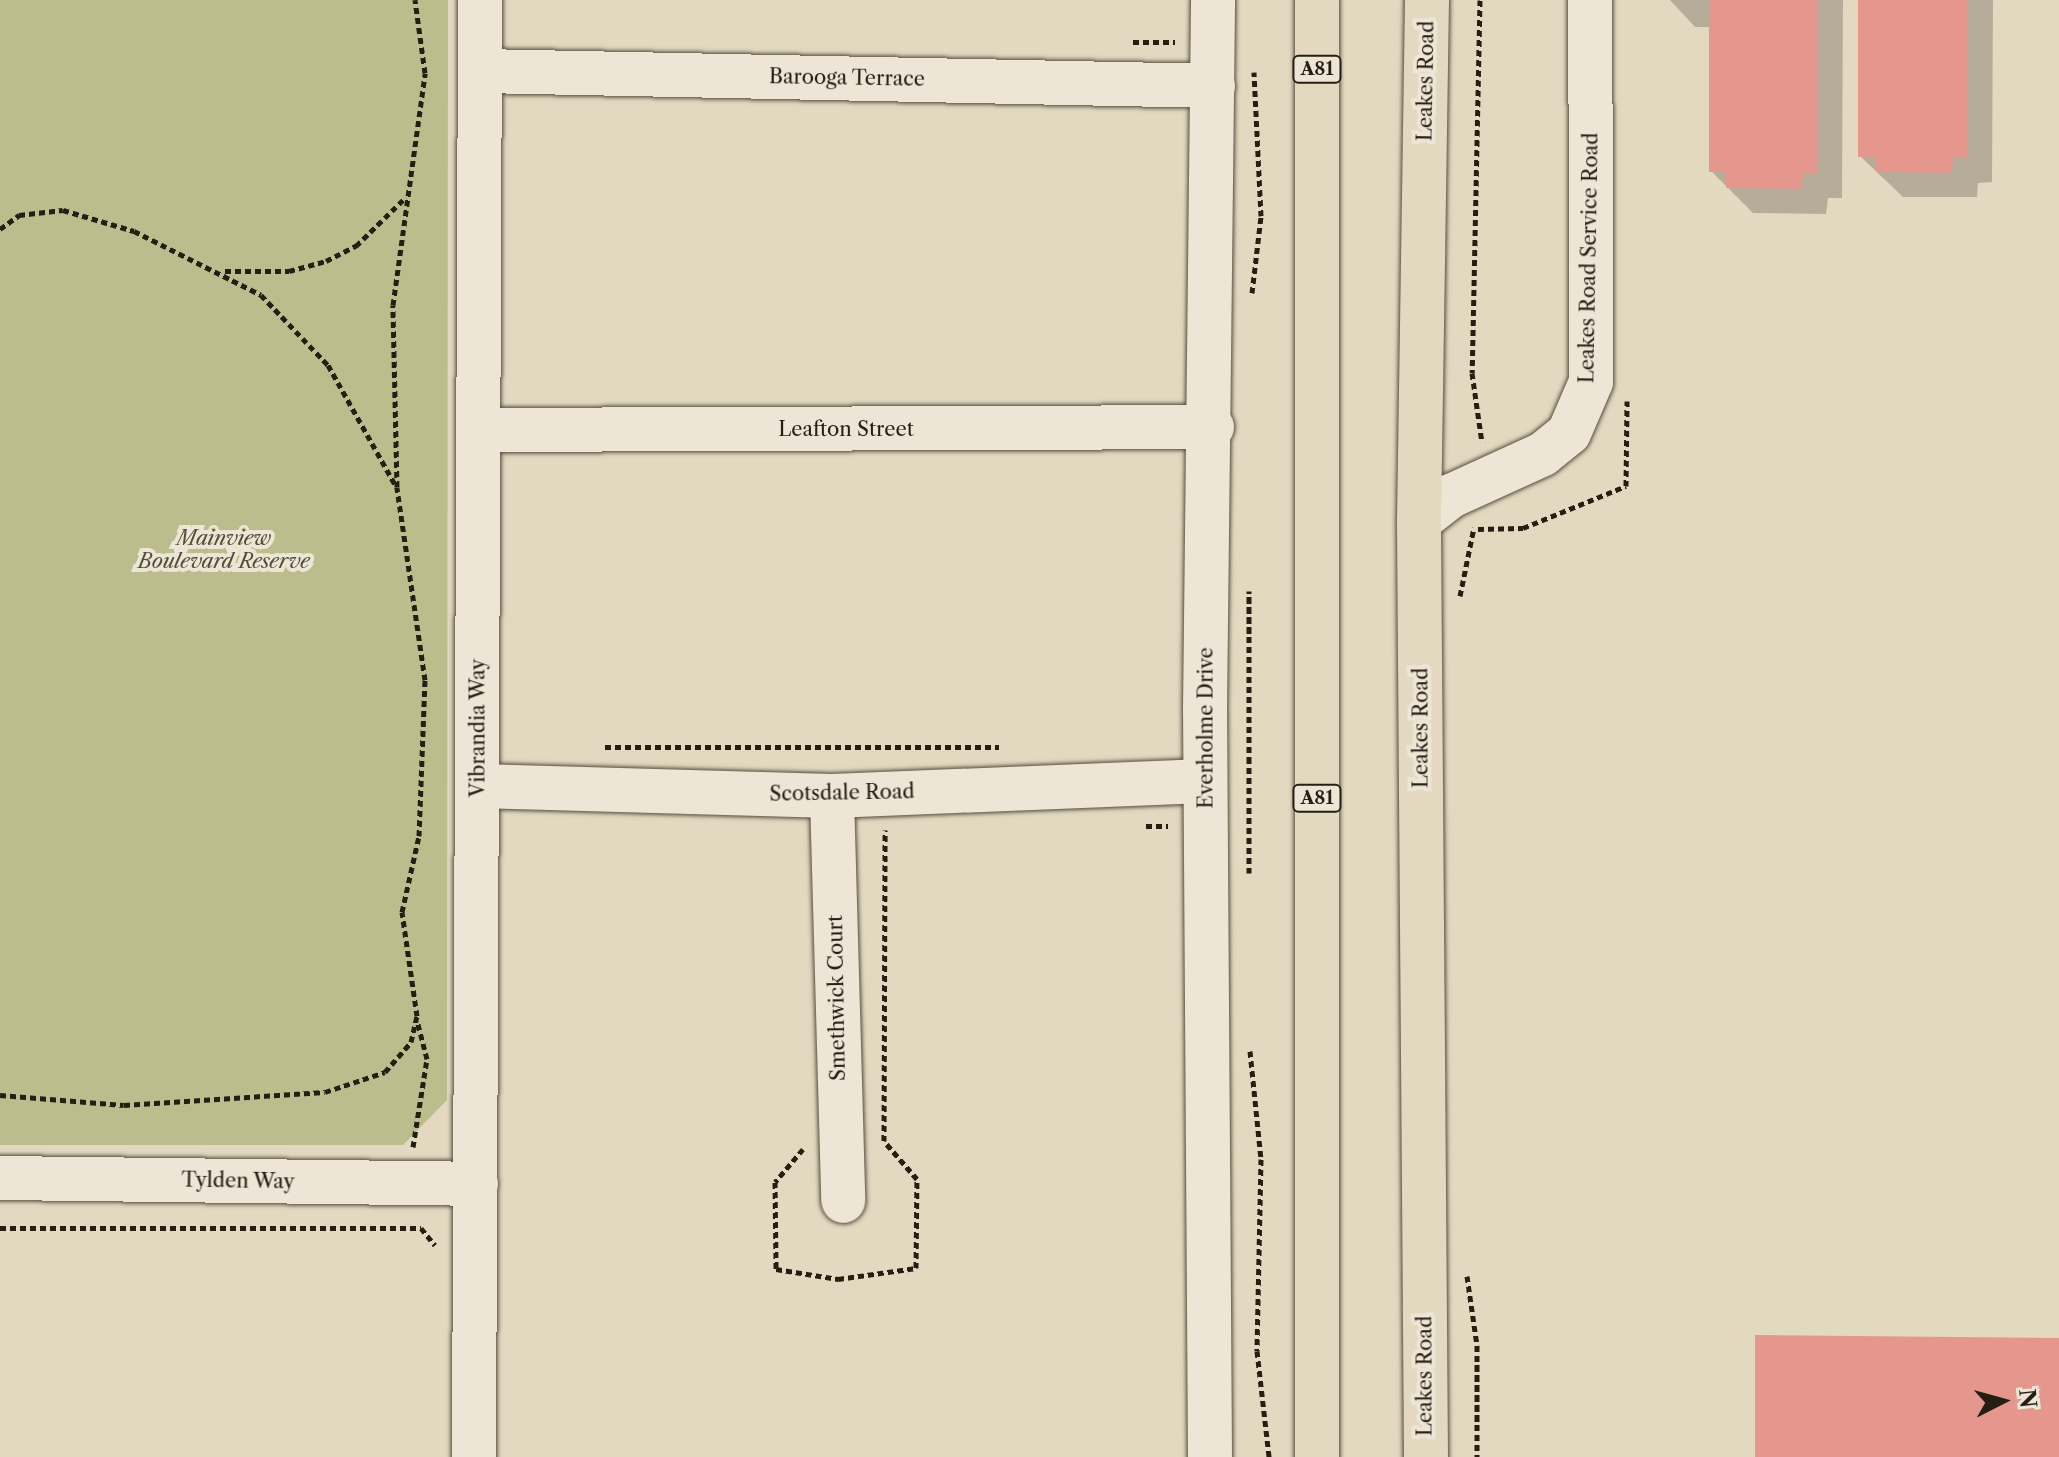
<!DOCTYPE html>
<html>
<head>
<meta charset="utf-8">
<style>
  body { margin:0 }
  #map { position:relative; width:2059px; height:1457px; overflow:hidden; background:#e3d9c0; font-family:"Libre Caslon Text",serif }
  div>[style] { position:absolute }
  .green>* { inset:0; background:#bbbd8d }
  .shadow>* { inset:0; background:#0003 }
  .building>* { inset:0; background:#e5978d }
  .path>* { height:5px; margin-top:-2.5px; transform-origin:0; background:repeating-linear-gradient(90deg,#271e13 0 6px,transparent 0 10px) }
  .roads { filter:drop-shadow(0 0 2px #564d3e) drop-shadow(0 0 2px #564d3e) }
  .minor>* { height:44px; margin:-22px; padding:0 22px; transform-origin:22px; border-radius:22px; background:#ede6d6 }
  .highway>* { height:44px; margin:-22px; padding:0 22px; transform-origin:22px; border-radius:22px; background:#e3d9c0 }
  span { translate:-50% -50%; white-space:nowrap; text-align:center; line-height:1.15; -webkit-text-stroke:8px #ede6d6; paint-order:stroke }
  .shield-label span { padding:2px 6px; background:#ede6d6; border:2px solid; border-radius:6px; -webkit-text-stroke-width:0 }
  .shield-label { font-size:18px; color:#271e13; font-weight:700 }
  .street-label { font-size:20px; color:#271e13 }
  .park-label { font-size:20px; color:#534e38; font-style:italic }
  .north { position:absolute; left:1963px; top:1361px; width:80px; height:80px; -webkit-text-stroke:6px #ede6d6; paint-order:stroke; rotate:84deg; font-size:22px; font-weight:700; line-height:32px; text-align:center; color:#271e13 }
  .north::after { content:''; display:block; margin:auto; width:28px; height:36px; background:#271e13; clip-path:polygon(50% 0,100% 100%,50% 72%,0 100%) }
</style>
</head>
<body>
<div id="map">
  <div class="green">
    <i style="clip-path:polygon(0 0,448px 0,447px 1100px,403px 1145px,0 1145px)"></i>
  </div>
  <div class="shadow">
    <i style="clip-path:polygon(1670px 0,1843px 0,1842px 198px,1828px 198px,1826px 214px,1753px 213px,1711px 171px,1711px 27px,1695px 27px)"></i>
    <i style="clip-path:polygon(1860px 0,1993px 0,1992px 182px,1978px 183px,1977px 197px,1903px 197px,1860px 156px)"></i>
  </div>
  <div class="building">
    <i style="clip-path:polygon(1709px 0,1818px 0,1818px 174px,1803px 174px,1802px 189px,1726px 188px,1726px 172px,1709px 172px)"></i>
    <i style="clip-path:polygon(1858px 0,1968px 0,1968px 157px,1953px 158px,1952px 173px,1876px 172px,1876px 157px,1858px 157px)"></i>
    <i style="clip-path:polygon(1755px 1335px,2059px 1338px,2059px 1457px,1755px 1457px)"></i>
  </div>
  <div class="path">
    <i style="left:1480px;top:0;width:373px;rotate:91.2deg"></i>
    <i style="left:1472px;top:373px;width:70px;rotate:81.8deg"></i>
    <i style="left:1133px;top:42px;width:42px"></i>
    <i style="left:0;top:229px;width:24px;rotate:-36deg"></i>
    <i style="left:19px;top:215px;width:44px;rotate:-6.5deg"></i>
    <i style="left:63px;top:210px;width:74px;rotate:16.5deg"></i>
    <i style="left:134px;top:231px;width:142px;rotate:26.7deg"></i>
    <i style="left:261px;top:295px;width:97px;rotate:46.3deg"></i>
    <i style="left:328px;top:365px;width:139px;rotate:60.7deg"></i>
    <i style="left:225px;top:271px;width:64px"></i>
    <i style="left:289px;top:271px;width:38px;rotate:-15deg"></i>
    <i style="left:326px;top:261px;width:34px;rotate:-27deg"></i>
    <i style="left:356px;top:246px;width:70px;rotate:-44.4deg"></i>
    <i style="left:1252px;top:293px;width:78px;rotate:-83.3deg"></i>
    <i style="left:1261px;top:216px;width:144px;rotate:-92.8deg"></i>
    <i style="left:1478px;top:529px;width:45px;rotate:-1.3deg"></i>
    <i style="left:1523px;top:528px;width:111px;rotate:-22.2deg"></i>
    <i style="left:1626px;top:486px;width:85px;rotate:-89.3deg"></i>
    <i style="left:1460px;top:596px;width:70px;rotate:-78.5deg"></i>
    <i style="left:605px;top:747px;width:394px"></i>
    <i style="left:1146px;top:826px;width:22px"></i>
    <i style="left:1249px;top:873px;width:282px;rotate:-90deg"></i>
    <i style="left:1250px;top:1051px;width:109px;rotate:84.2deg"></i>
    <i style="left:1261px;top:1159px;width:192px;rotate:91.2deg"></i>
    <i style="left:1257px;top:1351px;width:107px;rotate:83.5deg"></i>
    <i style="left:0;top:1095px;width:124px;rotate:4.6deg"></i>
    <i style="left:124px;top:1105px;width:201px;rotate:-3.7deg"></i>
    <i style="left:325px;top:1092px;width:63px;rotate:-18.4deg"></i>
    <i style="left:385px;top:1072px;width:40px;rotate:-49deg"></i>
    <i style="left:411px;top:1042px;width:27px;rotate:-77deg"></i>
    <i style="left:417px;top:1016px;width:105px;rotate:-98.2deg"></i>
    <i style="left:402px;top:912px;width:78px;rotate:-77.4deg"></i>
    <i style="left:419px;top:836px;width:156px;rotate:-87.8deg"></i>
    <i style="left:425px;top:680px;width:195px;rotate:-98.3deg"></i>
    <i style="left:397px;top:487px;width:182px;rotate:-91.3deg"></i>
    <i style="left:393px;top:305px;width:234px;rotate:-82.1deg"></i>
    <i style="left:425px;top:73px;width:74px;rotate:-97.8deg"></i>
    <i style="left:413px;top:1147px;width:89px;rotate:-81deg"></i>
    <i style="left:427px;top:1059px;width:40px;rotate:-104.4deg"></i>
    <i style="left:803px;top:1149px;width:43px;rotate:130.3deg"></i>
    <i style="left:775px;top:1182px;width:87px;rotate:89.3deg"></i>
    <i style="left:776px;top:1269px;width:63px;rotate:9.2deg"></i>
    <i style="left:838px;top:1279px;width:79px;rotate:-8deg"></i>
    <i style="left:916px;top:1268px;width:89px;rotate:-89.4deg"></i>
    <i style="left:917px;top:1179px;width:50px;rotate:-131deg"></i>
    <i style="left:884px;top:1141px;width:311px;rotate:-89.8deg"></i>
    <i style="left:0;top:1228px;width:421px"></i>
    <i style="left:421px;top:1228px;width:22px;rotate:51deg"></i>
    <i style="left:1467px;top:1276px;width:70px;rotate:81.8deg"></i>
    <i style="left:1477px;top:1345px;width:112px;rotate:90deg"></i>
  </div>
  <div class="roads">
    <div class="minor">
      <i style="left:481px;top:71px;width:732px;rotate:1.17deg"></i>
      <i style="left:480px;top:430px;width:732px;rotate:-0.23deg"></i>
      <i style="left:1419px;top:521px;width:41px;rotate:-38deg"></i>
      <i style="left:1451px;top:496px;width:101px;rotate:-24.5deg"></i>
      <i style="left:1543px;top:454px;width:33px;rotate:-39deg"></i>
      <i style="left:1569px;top:433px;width:56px;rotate:-66.7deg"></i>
      <i style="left:1591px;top:382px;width:382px;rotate:-90.1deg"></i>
      <i style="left:478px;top:786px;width:354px;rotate:1.6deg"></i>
      <i style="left:832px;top:796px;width:373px;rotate:-2.3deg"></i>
      <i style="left:832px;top:796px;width:405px;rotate:88.4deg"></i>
      <i style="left:0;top:1178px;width:476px;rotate:0.7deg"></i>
      <i style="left:474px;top:1457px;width:1457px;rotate:-89.76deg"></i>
      <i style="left:1210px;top:1457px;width:747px;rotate:-90.38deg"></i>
      <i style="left:1205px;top:710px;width:710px;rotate:-89.35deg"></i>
    </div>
    <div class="highway">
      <i style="left:1317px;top:0;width:1457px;rotate:90deg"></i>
      <i style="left:1426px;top:1457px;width:936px;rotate:-90.43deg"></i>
      <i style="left:1419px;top:521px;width:521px;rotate:-89.12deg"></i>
    </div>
  </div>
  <div class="shield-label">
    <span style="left:1317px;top:69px">A81</span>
    <span style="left:1317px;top:798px">A81</span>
  </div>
  <div class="street-label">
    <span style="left:847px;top:78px;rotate:1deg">Barooga Terrace</span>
    <span style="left:1426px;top:81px;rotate:-89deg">Leakes Road</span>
    <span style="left:1589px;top:258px;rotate:-89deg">Leakes Road Service Road</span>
    <span style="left:846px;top:429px">Leafton Street</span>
    <span style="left:478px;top:728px;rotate:-90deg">Vibrandia Way</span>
    <span style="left:1206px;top:728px;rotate:-90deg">Everholme Drive</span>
    <span style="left:1421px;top:728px;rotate:-90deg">Leakes Road</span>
    <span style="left:842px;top:793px;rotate:-1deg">Scotsdale Road</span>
    <span style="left:837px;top:998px;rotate:-91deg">Smethwick Court</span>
    <span style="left:238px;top:1181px;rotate:1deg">Tylden Way</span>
    <span style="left:1425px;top:1376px;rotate:-90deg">Leakes Road</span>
  </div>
  <div class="park-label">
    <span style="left:224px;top:550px">Mainview<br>Boulevard Reserve</span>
  </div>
  <div class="north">N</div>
</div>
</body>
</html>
